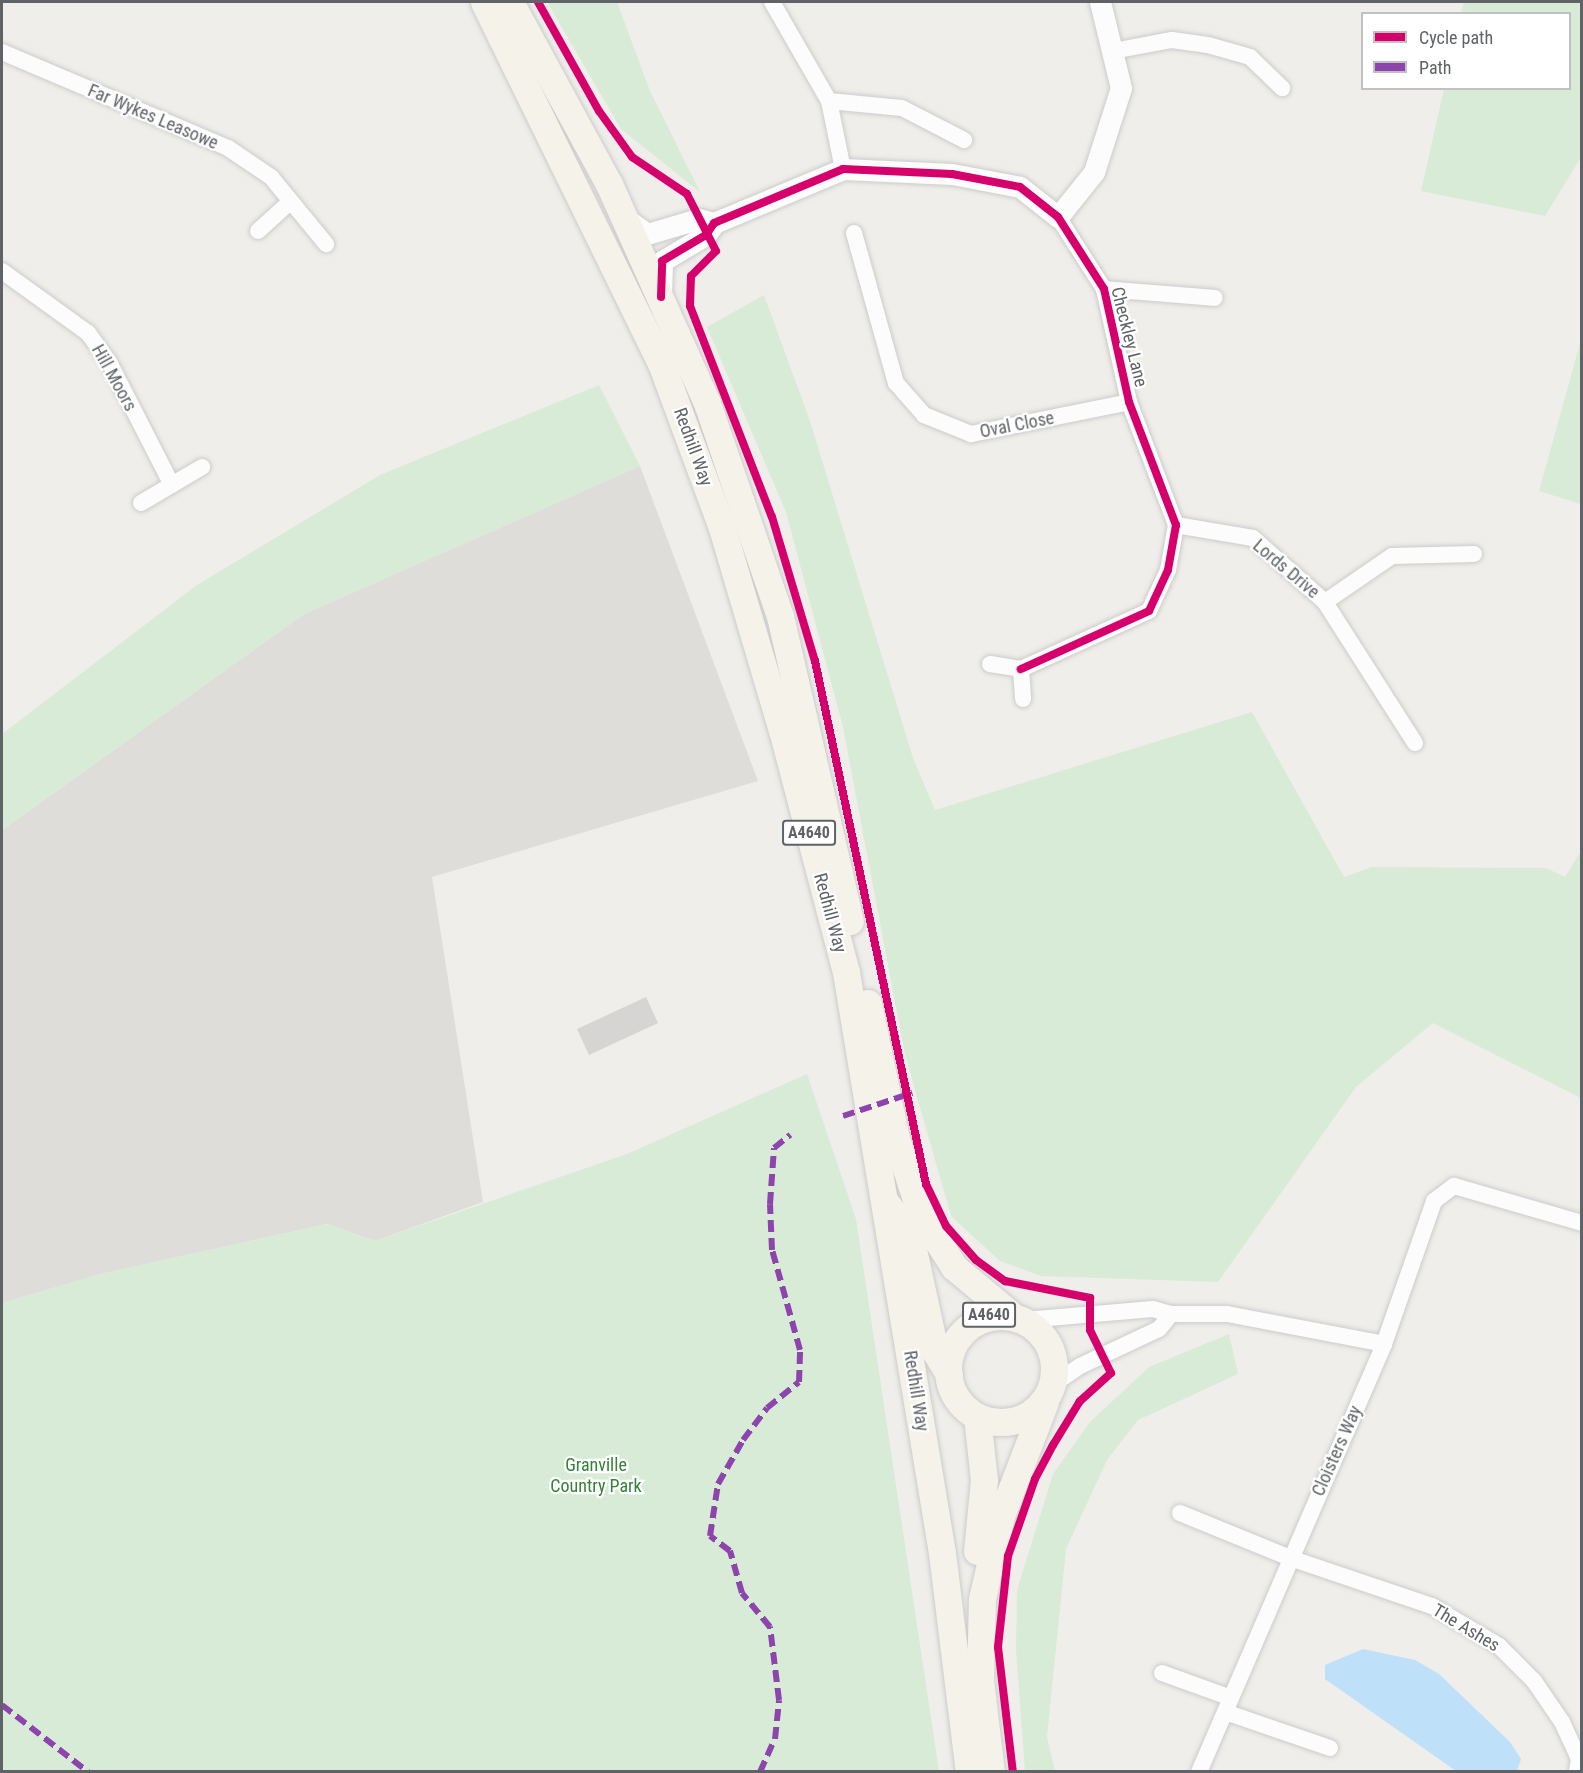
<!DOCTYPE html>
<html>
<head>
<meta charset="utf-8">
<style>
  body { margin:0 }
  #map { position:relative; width:1583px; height:1773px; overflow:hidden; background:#efeeea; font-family:"Roboto Condensed",sans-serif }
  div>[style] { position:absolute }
  .industrial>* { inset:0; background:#dfddda }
  .green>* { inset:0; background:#d8ebd6 }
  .water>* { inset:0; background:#bfe0f9 }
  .building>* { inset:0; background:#d6d5d3 }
  .roads { filter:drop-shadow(0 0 2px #cbcccc) drop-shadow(0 0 2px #cbcccc) }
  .minor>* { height:16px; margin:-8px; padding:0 8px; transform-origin:8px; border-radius:8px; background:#fdfcfc }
  .tertiary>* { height:21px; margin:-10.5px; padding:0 10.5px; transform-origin:10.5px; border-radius:10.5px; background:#fdfcfc }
  .primary>* { height:27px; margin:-13.5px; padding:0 13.5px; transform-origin:13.5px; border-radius:13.5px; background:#f4f2e9 }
  .primary>.ring { margin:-13.5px; padding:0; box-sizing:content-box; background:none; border:27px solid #f4f2e9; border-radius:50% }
  .quiet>* { height:6px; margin-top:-3px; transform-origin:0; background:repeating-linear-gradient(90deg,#8e44ad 0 12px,transparent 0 18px) }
  .cycleway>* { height:8px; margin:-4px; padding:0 4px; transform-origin:4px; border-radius:4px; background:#d6006c }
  span { translate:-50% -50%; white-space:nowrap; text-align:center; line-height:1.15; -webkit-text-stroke:4.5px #fff; paint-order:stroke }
  .shield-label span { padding:2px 4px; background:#fff; border:2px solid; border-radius:4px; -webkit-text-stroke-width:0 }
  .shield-label { font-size:16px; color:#5f6368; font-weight:700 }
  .street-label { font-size:18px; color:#5f6368 }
  .park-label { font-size:18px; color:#348238 }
  .frame { position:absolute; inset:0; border:3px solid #5f6368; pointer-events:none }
  .legend { position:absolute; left:1361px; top:12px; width:210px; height:78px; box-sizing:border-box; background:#fff; border:2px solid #bfc1c3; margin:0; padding:8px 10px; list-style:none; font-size:18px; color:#5f6368 }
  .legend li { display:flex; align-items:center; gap:12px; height:30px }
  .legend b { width:30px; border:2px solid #bfc1c3 }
</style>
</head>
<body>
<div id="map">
  <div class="industrial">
    <i style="clip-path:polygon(640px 466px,758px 781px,432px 877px,483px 1202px,375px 1241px,327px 1224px,101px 1274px,2px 1303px,2px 830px,304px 614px)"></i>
  </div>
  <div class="green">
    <i style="clip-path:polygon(547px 2px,617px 2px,650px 91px,700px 192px,621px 129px)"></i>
    <i style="clip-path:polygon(1464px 2px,1581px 2px,1581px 157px,1545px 216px,1421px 191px,1444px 89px,1570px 88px,1570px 14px,1461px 13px)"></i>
    <i style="clip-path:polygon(764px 295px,810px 421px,913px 758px,935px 810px,1252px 712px,1344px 877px,1372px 867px,1546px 868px,1565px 877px,1581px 851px,1581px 1098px,1433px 1023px,1356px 1087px,1218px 1282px,1041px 1276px,1000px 1261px,951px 1216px,905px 1055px,843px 727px,786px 512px,707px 327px)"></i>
    <i style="clip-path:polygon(1581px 340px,1581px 504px,1539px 491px)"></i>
    <i style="clip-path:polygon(599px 385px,640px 466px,304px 614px,2px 830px,2px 734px,197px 585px,380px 475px)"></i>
    <i style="clip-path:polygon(807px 1074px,856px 1219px,939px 1771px,2px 1771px,2px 1303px,101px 1274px,327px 1224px,375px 1241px,627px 1154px)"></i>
    <i style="clip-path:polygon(1229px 1334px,1238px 1374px,1138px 1420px,1107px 1460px,1066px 1549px,1047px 1737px,1055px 1771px,1025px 1771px,1016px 1650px,1017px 1590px,1053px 1474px,1090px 1422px,1149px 1367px)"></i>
  </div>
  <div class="water">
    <i style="clip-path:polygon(1363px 1649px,1415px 1660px,1439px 1674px,1510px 1742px,1521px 1759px,1517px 1771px,1456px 1771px,1325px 1679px,1325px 1665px)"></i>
  </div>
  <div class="building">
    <i style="clip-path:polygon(646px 997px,658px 1023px,589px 1055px,577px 1029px)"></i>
  </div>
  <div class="roads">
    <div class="minor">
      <i style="left:772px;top:2px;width:114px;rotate:60.1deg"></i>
      <i style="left:829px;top:101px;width:73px;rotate:5.5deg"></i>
      <i style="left:902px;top:108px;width:70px;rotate:27.3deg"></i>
      <i style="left:1113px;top:51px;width:60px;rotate:-10.6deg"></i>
      <i style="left:1172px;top:40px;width:36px;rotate:8deg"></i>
      <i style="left:1208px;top:45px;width:44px;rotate:15.9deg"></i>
      <i style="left:1250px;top:57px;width:45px;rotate:44.1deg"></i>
      <i style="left:2px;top:52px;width:246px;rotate:23deg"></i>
      <i style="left:228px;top:148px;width:52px;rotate:34deg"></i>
      <i style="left:271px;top:177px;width:87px;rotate:50.6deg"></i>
      <i style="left:829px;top:101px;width:69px;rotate:78.4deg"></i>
      <i style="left:258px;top:231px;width:43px;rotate:-42.2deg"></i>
      <i style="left:854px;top:233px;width:156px;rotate:74.4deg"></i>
      <i style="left:896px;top:383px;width:43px;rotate:48.8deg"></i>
      <i style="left:924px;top:415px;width:51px;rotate:22deg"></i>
      <i style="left:971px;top:434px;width:161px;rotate:-11.4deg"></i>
      <i style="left:2px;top:271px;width:106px;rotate:35.8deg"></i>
      <i style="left:88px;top:333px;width:36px;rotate:54deg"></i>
      <i style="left:109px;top:362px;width:138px;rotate:62.9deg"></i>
      <i style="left:1104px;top:289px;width:111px;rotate:4.6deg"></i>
      <i style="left:141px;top:503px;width:71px;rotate:-30.5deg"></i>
      <i style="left:1176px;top:525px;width:78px;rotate:9.6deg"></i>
      <i style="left:1253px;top:538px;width:96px;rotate:41.6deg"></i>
      <i style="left:990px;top:664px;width:31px;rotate:9deg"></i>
      <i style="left:1021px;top:669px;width:30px;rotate:86deg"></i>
      <i style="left:1021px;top:669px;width:141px;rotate:-24.4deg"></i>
      <i style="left:1149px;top:611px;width:45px;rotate:-65.1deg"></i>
      <i style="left:1168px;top:570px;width:46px;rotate:-79.9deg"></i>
      <i style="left:1176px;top:525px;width:132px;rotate:-110.9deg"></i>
      <i style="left:1129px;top:402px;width:116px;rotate:-102.5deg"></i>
      <i style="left:1104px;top:289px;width:85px;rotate:-122.6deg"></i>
      <i style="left:1415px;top:743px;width:167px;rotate:-122.6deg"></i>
      <i style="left:1325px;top:602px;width:81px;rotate:-34.5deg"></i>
      <i style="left:1392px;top:556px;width:82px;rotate:-1.4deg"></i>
      <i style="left:1025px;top:1320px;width:128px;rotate:-4.9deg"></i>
      <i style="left:1153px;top:1309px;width:19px;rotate:16deg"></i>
      <i style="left:1171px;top:1314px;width:56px"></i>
      <i style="left:1227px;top:1314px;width:160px;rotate:10.8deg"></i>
      <i style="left:1052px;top:1385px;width:34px;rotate:-34deg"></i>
      <i style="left:1080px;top:1366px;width:87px;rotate:-25.1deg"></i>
      <i style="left:1159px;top:1329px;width:19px;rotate:-51deg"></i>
      <i style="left:1180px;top:1513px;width:119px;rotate:22.2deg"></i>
      <i style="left:1290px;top:1558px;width:150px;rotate:18.7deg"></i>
      <i style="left:1432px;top:1606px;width:78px;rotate:30.8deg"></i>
      <i style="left:1499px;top:1646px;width:49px;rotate:45deg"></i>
      <i style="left:1534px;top:1681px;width:50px;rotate:55.7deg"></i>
      <i style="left:1562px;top:1722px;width:41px;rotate:65.3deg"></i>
      <i style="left:1579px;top:1759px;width:13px;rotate:99deg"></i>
      <i style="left:1162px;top:1673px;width:73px;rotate:19.9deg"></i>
      <i style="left:1225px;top:1712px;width:111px;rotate:18.9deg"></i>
      <i style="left:1199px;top:1772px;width:466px;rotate:-66.6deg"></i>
      <i style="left:1384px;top:1344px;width:151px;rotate:-70.7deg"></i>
      <i style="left:1434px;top:1201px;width:25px;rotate:-37deg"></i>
      <i style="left:1454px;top:1186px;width:133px;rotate:16.1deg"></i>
    </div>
    <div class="tertiary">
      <i style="left:625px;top:218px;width:27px;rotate:36deg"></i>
      <i style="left:647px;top:234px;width:53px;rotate:-16.4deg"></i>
      <i style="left:698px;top:219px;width:16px;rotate:14deg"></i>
      <i style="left:661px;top:294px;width:33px;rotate:-88deg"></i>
      <i style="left:662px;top:261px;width:51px;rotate:-30.6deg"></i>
      <i style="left:706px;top:235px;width:14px;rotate:-56deg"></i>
      <i style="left:714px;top:223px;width:140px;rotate:-22.7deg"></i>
      <i style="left:843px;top:169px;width:109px;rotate:2.6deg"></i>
      <i style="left:952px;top:174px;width:69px;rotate:10.8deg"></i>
      <i style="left:1020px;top:187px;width:48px;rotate:38.3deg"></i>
      <i style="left:1058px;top:217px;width:58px;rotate:-51.3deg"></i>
      <i style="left:1094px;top:172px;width:88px;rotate:-72.2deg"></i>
      <i style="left:1121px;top:88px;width:89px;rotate:-103.7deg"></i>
    </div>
    <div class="primary">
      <i style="left:484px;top:2px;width:402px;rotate:63.9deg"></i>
      <i style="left:661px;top:363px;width:176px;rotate:69.7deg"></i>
      <i style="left:722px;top:528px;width:211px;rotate:73.5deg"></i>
      <i style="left:782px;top:730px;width:250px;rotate:75.2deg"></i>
      <i style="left:846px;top:972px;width:589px;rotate:80.62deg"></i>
      <i style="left:942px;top:1553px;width:221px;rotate:83deg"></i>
      <i style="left:510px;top:2px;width:207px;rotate:61.5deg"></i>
      <i style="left:609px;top:184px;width:240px;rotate:65.9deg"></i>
      <i style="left:707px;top:403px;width:225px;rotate:71.1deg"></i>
      <i style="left:780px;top:616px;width:313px;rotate:77.1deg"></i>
      <i style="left:868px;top:1003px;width:135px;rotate:78.4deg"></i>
      <i style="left:895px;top:1135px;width:84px;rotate:72deg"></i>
      <i style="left:921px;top:1215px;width:62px;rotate:57.6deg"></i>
      <i style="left:954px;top:1267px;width:72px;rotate:39.9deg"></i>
      <i style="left:887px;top:1204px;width:39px;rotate:53deg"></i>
      <i style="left:910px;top:1235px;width:119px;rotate:77.8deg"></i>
      <i style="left:935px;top:1351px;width:27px;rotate:59deg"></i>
      <i class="ring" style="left:948px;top:1316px;width:79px;height:79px"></i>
      <i style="left:977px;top:1551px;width:71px;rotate:-84.4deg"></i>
      <i style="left:984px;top:1480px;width:63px;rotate:-96.3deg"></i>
      <i style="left:991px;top:1772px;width:93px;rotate:-96.8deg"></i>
      <i style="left:980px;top:1680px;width:81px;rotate:-88.6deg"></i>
      <i style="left:982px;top:1599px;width:85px;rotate:-77.1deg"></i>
      <i style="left:1001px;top:1516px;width:122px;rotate:-68.9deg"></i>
    </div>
  </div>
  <div class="quiet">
    <i style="left:843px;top:1116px;width:73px;rotate:-18.4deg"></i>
    <i style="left:2px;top:1705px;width:109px;rotate:37.9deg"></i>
    <i style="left:760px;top:1772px;width:36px;rotate:-66deg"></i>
    <i style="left:775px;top:1739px;width:39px;rotate:-84deg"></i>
    <i style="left:779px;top:1700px;width:74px;rotate:-97deg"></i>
    <i style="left:770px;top:1627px;width:44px;rotate:-129.5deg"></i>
    <i style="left:742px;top:1593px;width:44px;rotate:-105.9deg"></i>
    <i style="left:730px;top:1551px;width:25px;rotate:-143deg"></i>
    <i style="left:710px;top:1536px;width:53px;rotate:-81.3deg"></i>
    <i style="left:718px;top:1484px;width:51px;rotate:-60.4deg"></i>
    <i style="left:743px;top:1440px;width:40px;rotate:-53deg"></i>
    <i style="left:767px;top:1408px;width:41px;rotate:-39.1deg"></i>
    <i style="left:799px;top:1382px;width:32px;rotate:-88deg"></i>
    <i style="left:800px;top:1350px;width:104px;rotate:-105.6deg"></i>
    <i style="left:772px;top:1250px;width:46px;rotate:-92.5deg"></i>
    <i style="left:770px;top:1204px;width:56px;rotate:-85.9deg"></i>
    <i style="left:774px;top:1148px;width:21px;rotate:-39deg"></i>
  </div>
  <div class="cycleway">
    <i style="left:538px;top:2px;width:125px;rotate:60.8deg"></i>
    <i style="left:599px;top:111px;width:57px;rotate:54.3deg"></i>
    <i style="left:632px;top:157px;width:66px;rotate:33.9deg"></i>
    <i style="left:687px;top:194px;width:64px;rotate:63deg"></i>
    <i style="left:716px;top:251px;width:35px;rotate:135deg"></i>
    <i style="left:691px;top:276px;width:30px;rotate:92deg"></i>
    <i style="left:690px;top:306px;width:226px;rotate:68.8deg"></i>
    <i style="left:772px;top:517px;width:150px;rotate:73.4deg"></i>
    <i style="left:815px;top:661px;width:535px;rotate:78.02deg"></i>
    <i style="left:926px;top:1184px;width:47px;rotate:64.5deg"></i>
    <i style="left:946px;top:1226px;width:45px;rotate:48.6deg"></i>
    <i style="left:976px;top:1260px;width:36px;rotate:36deg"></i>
    <i style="left:1005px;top:1281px;width:87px;rotate:11.3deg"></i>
    <i style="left:1090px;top:1298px;width:32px;rotate:90deg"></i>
    <i style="left:1090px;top:1330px;width:48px;rotate:64deg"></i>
    <i style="left:1111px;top:1373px;width:42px;rotate:137.9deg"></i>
    <i style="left:1080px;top:1401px;width:52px;rotate:121.5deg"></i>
    <i style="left:1053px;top:1445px;width:38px;rotate:118deg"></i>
    <i style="left:1035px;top:1479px;width:82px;rotate:109.3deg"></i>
    <i style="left:1008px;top:1556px;width:92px;rotate:96.3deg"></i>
    <i style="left:998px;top:1647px;width:126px;rotate:83.2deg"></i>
    <i style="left:661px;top:297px;width:36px;rotate:-88deg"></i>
    <i style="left:662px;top:261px;width:51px;rotate:-30.6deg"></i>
    <i style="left:706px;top:235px;width:14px;rotate:-56deg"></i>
    <i style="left:714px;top:223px;width:140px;rotate:-22.7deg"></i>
    <i style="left:843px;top:169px;width:109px;rotate:2.6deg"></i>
    <i style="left:952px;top:174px;width:69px;rotate:10.8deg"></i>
    <i style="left:1020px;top:187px;width:48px;rotate:38.3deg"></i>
    <i style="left:1058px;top:217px;width:85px;rotate:57.4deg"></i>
    <i style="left:1104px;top:289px;width:116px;rotate:77.5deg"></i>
    <i style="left:1129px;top:402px;width:132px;rotate:69.1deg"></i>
    <i style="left:1176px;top:525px;width:46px;rotate:100.1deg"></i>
    <i style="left:1168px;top:570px;width:45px;rotate:114.9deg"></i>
    <i style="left:1149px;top:611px;width:141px;rotate:155.6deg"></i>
  </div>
  <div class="shield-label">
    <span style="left:809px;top:833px">A4640</span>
    <span style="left:989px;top:1315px">A4640</span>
  </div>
  <div class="street-label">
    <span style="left:153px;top:117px;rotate:23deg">Far Wykes Leasowe</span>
    <span style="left:1129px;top:337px;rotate:76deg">Checkley Lane</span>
    <span style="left:114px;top:378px;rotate:61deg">Hill Moors</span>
    <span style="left:1017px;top:425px;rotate:-11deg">Oval Close</span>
    <span style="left:693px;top:447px;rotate:70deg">Redhill Way</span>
    <span style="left:1286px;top:569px;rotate:40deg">Lords Drive</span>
    <span style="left:830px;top:913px;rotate:75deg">Redhill Way</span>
    <span style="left:916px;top:1391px;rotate:81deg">Redhill Way</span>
    <span style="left:1337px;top:1451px;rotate:-66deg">Cloisters Way</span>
    <span style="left:1466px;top:1628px;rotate:31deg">The Ashes</span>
  </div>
  <div class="park-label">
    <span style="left:596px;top:1476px">Granville<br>Country Park</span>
  </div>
  <div class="frame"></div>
  <ul class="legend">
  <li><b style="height:8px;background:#d6006c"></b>Cycle path</li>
  <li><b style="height:8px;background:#8e44ad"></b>Path</li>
  </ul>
</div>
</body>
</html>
